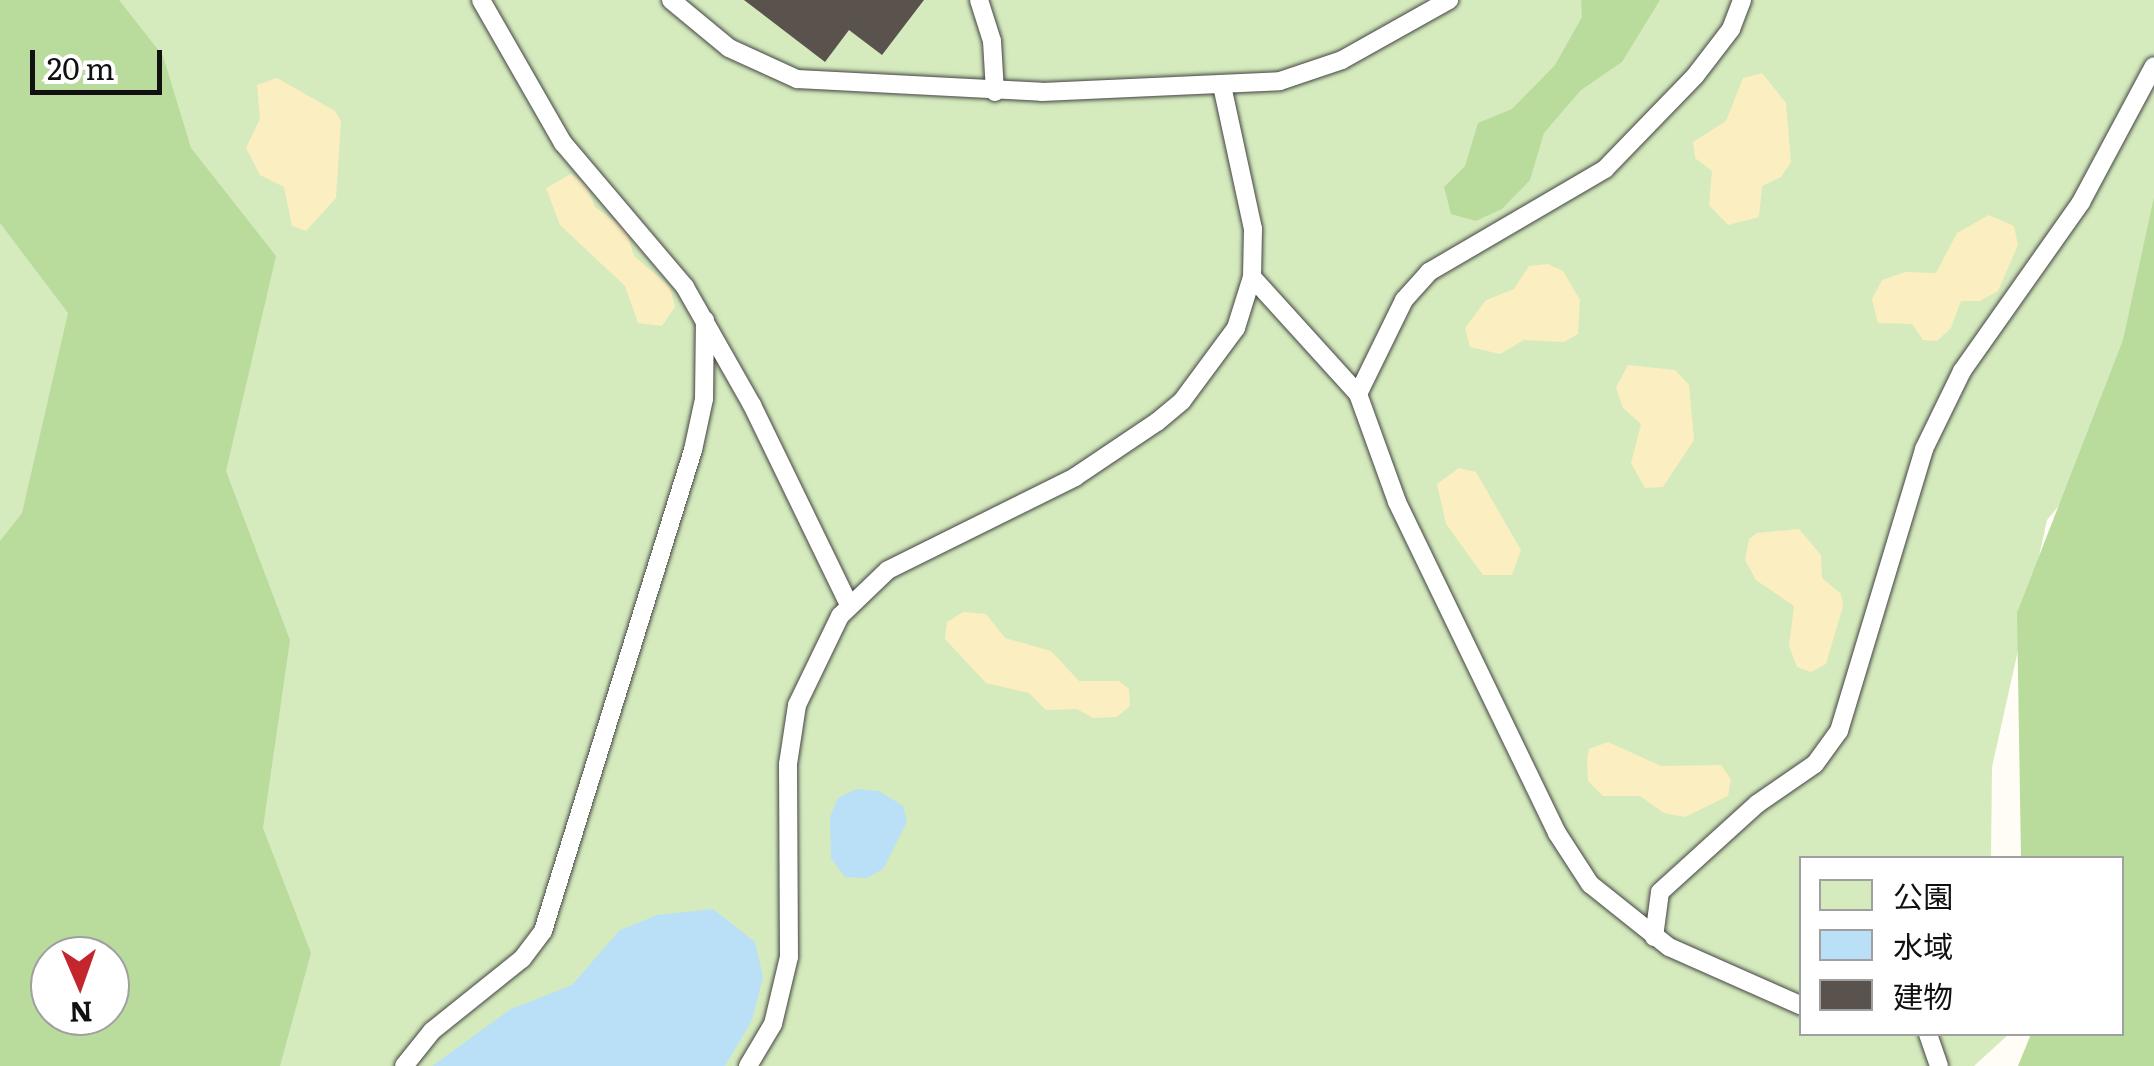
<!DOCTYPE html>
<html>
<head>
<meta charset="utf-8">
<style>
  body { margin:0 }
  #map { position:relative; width:2154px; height:1066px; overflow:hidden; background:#fffdf5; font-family:Literata,"Noto Sans JP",serif }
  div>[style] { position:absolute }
  .green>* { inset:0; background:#d5ebbd }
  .forest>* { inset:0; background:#b9dc9c }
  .sand>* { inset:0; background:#fbeec1 }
  .water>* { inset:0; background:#b9e0f7 }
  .building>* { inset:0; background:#5a524d }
  .roads { filter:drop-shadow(0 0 2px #444) drop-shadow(0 0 2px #444) }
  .service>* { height:18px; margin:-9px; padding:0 9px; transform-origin:9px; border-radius:9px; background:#fff }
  span { translate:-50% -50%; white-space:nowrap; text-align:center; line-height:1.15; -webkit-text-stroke:10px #fff; paint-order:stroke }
  .legend { position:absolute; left:1799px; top:856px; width:325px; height:180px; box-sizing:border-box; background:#fff; border:2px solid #a0a0a0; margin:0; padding:12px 18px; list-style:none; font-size:30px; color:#111 }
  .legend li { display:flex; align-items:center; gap:20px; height:50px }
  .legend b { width:50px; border:2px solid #a0a0a0 }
  .north { position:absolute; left:30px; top:936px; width:100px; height:100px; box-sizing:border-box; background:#fff; border:2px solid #a0a0a0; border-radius:50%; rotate:178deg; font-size:28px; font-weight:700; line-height:40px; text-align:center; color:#111 }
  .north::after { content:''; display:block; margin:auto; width:35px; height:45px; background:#c4262e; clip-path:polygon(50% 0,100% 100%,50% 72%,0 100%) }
  .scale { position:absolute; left:30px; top:50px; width:132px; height:45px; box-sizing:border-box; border:5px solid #111; border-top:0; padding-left:12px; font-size:30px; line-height:35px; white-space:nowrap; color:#111; -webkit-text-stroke:8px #fff; paint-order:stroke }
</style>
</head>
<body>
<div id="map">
  <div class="green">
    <i style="clip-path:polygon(evenodd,0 0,2154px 0,2154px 392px,2047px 520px,1992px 767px,1991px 858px,1802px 858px,1802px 1034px,2009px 1034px,1974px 1066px,0 1066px,0 0,50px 956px,110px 956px,110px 1016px,50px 1016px,50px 956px)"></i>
  </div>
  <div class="forest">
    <i style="clip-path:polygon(evenodd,0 0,119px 0,163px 56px,191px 148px,276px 256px,226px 471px,290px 640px,263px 828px,311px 953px,280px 1066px,0 1066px,0 541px,22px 513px,68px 313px,0 223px,0 0,110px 956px,110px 1016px,50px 1016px,50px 956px,110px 956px)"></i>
    <i style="clip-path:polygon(1581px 0,1660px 0,1622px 62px,1581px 90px,1544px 133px,1530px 180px,1502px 209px,1476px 221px,1451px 214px,1444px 187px,1465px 166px,1478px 123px,1512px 109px,1555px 65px,1582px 17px)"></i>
    <i style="clip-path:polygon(2154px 197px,2154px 1066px,2018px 1066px,2031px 1034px,2122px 1034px,2122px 858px,2021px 858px,2017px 613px,2123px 340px)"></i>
  </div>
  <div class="sand">
    <i style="clip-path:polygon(1762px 73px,1786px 103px,1791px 162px,1781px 177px,1762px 186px,1759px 217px,1728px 225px,1709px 205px,1712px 171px,1695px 158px,1693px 142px,1726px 121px,1743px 78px)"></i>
    <i style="clip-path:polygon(277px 78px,335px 111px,341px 121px,336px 198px,306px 231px,292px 226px,284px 187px,260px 175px,246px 148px,260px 119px,257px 85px)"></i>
    <i style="clip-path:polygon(571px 174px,586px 185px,595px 207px,626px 230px,634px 256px,670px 287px,675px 307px,662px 326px,638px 323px,625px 286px,560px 225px,546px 188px)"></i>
    <i style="clip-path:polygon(1989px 215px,2014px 226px,2018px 245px,1998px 291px,1980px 301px,1961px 301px,1951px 328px,1937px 341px,1923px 340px,1912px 324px,1878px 323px,1872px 299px,1882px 280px,1905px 272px,1936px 273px,1957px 233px)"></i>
    <i style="clip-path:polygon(1548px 264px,1563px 271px,1580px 300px,1578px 334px,1564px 342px,1524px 340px,1500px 354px,1470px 347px,1465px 328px,1486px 300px,1514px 289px,1529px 266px)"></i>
    <i style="clip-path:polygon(1628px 365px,1675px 370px,1689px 385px,1694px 440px,1663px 487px,1645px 488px,1631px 463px,1641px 424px,1623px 408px,1616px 387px)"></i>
    <i style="clip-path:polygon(1459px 468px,1476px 472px,1521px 550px,1512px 575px,1483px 575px,1446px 524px,1437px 484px)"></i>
    <i style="clip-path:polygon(1799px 529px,1821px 555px,1822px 578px,1841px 594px,1843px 606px,1826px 664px,1811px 672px,1797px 667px,1789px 646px,1794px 606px,1756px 580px,1745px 560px,1749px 539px,1757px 533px)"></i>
    <i style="clip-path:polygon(963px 612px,986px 614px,1005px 638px,1051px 651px,1079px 681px,1119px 681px,1129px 689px,1130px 706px,1117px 717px,1093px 718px,1077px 709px,1046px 710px,1029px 693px,986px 683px,945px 639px,947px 622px)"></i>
    <i style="clip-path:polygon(1608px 742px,1661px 766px,1721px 765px,1731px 779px,1728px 796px,1685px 817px,1664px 813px,1640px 796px,1603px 796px,1588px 781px,1587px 759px,1589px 749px)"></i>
  </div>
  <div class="water">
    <i style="clip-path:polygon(856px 789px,879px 791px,903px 806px,907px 822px,883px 869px,867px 878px,845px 877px,831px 858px,830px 817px,838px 798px)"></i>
    <i style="clip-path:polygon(713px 909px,755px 942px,763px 977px,752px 1020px,725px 1066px,432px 1066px,511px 1009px,572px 985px,620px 930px,657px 915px)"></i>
  </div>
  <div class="building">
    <i style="clip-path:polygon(744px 0,924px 0,882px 55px,849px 30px,825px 62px)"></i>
  </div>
  <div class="roads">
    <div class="service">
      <i style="left:481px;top:0;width:165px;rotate:60.2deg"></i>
      <i style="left:563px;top:143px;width:189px;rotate:49.7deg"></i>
      <i style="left:685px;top:287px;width:136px;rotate:60.4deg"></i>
      <i style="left:752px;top:405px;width:222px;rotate:64.1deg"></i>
      <i style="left:671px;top:0;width:75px;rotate:39.6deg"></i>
      <i style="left:729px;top:48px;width:75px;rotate:24.5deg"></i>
      <i style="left:797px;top:79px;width:245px;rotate:3deg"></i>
      <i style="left:1042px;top:92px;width:238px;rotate:-2.6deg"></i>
      <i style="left:1280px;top:81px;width:65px;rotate:-18.7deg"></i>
      <i style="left:1342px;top:60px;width:123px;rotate:-29.3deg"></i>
      <i style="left:979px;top:0;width:43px;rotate:72.4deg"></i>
      <i style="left:992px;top:41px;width:51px;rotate:86.6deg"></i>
      <i style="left:1252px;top:277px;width:158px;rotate:47.8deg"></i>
      <i style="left:1358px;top:394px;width:115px;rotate:70.1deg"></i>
      <i style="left:1397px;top:502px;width:368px;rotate:64.2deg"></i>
      <i style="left:1557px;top:833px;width:61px;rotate:57.1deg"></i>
      <i style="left:1590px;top:884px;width:101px;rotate:38.6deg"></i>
      <i style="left:1669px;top:947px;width:145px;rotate:23.9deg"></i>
      <i style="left:1358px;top:394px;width:105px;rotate:-63.9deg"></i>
      <i style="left:1404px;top:300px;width:38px;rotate:-48deg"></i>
      <i style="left:1429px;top:272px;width:204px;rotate:-30.3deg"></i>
      <i style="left:1605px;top:169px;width:129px;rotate:-45.9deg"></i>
      <i style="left:1695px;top:76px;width:59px;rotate:-52.5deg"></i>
      <i style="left:1731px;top:29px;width:31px;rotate:-69deg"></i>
      <i style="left:1654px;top:937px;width:45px;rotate:-82.4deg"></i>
      <i style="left:1660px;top:892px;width:131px;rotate:-42.2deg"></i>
      <i style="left:1757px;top:804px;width:70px;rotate:-34.6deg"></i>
      <i style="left:1815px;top:764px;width:41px;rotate:-54deg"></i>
      <i style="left:1839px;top:731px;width:295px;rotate:-73.2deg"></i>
      <i style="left:1924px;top:449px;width:87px;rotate:-64deg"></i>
      <i style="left:1962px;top:371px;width:207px;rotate:-54.8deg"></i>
      <i style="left:2081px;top:202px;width:154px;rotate:-61.8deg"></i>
      <i style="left:1928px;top:1034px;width:34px;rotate:71deg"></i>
      <i style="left:404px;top:1066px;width:45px;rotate:-51.3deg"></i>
      <i style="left:432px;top:1031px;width:115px;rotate:-38.7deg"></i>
      <i style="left:522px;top:959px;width:35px;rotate:-53deg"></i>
      <i style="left:543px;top:931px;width:504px;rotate:-72.68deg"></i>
      <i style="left:693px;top:450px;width:52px;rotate:-77.8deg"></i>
      <i style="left:704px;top:399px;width:79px;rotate:-89.3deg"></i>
      <i style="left:748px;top:1066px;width:49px;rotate:-59.2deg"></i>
      <i style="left:773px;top:1024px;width:69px;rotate:-76.6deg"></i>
      <i style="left:789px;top:957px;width:193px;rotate:-90.3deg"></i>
      <i style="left:788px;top:764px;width:60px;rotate:-81.3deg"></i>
      <i style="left:797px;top:705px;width:99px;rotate:-64.2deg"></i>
      <i style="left:840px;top:616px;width:66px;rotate:-43.8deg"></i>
      <i style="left:888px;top:570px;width:209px;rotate:-26.4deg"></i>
      <i style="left:1075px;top:477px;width:99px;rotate:-33.9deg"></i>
      <i style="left:1157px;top:422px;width:33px;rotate:-40deg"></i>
      <i style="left:1182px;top:401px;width:91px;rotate:-53.5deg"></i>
      <i style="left:1236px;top:328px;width:53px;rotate:-72.6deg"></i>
      <i style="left:1252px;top:277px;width:48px;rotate:-88.8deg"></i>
      <i style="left:1253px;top:229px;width:146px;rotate:-102.2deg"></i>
    </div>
  </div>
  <ul class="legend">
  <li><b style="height:28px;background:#d5ebbd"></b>公園</li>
  <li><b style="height:28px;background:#b9e0f7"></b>水域</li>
  <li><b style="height:28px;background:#5a524d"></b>建物</li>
  </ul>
  <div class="north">N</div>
  <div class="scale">20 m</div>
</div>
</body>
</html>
